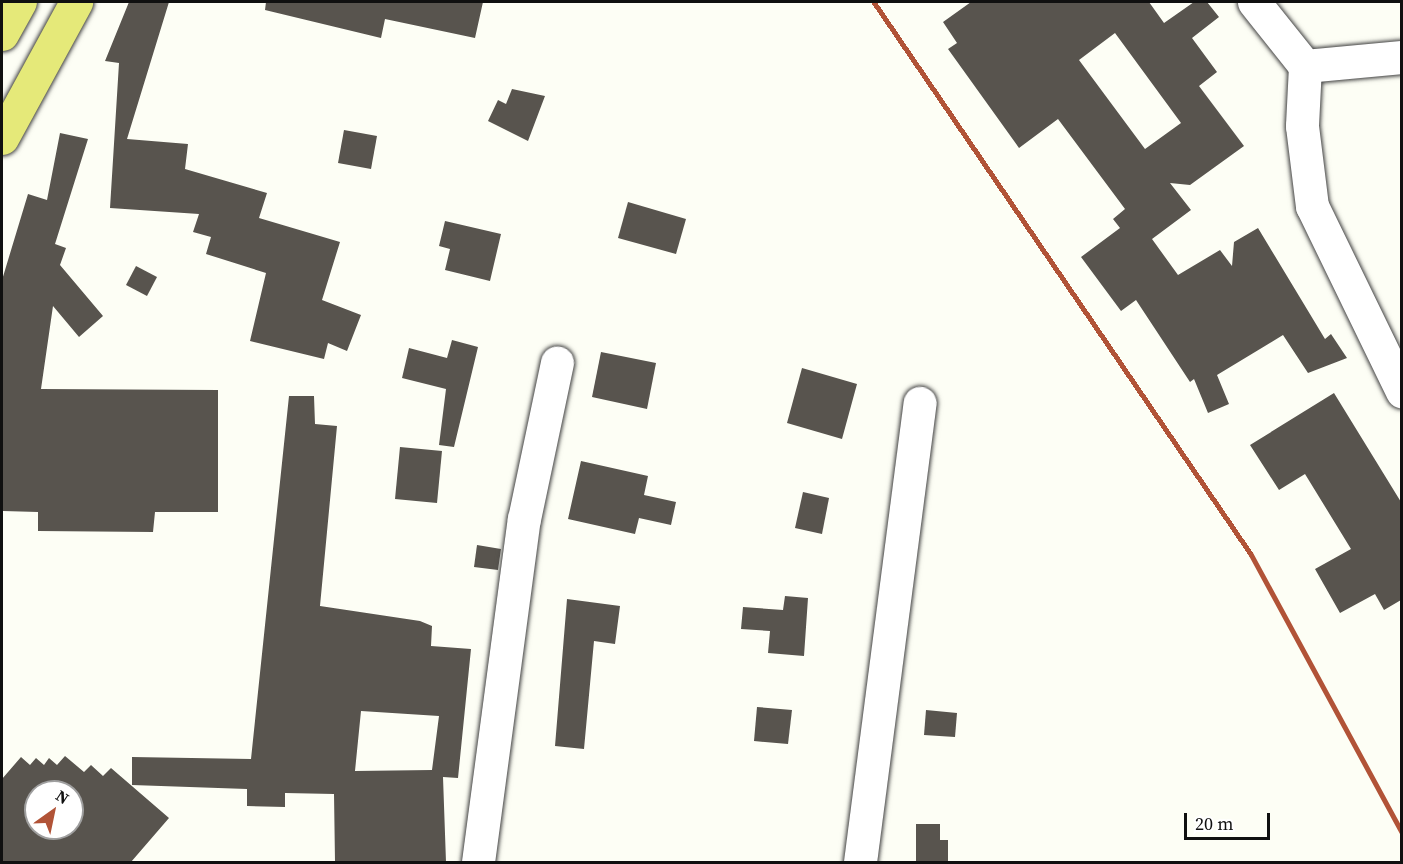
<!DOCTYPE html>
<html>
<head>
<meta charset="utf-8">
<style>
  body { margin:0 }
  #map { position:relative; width:1403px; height:864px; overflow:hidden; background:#fdfef5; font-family:"Source Serif 4",serif }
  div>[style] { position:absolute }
  .building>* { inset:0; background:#58544e }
  .roads { filter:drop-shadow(0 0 2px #434343) drop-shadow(0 0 2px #434343) }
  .minor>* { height:33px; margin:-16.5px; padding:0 16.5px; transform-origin:16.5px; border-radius:16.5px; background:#fff }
  .primary>* { height:33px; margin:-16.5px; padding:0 16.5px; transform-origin:16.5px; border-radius:16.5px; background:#e5e979 }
  .rail>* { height:4.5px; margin:-2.25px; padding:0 2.25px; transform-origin:2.25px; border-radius:2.25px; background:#b15337 }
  span { translate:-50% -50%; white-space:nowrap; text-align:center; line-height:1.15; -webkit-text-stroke:6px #fff; paint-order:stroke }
  .frame { position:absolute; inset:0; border:3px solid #101010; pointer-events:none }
  .north { position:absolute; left:24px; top:780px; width:60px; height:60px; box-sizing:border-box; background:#fff; border:2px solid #9f9f9f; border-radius:50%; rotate:33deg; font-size:16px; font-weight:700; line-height:24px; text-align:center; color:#101010 }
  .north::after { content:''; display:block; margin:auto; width:21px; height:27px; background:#b15337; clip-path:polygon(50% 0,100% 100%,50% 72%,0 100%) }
  .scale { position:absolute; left:1184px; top:813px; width:86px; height:27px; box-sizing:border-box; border:3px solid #101010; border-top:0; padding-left:8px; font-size:18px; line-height:21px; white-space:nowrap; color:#101010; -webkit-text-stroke:4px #fff; paint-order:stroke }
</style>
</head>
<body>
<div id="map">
  <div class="building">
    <i style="clip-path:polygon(129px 2px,169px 2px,127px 139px,188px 144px,185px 169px,267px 193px,259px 218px,340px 242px,322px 300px,361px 315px,347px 351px,328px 343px,324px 359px,250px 341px,266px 273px,206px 254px,211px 237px,193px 232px,199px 214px,110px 208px,119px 63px,105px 61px)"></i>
    <i style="clip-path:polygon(266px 2px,483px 2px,475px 38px,385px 19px,381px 38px,265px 10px)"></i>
    <i style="clip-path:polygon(evenodd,971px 2px,1149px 2px,1164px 23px,1194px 2px,1207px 2px,1219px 17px,1192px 38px,1217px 72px,1199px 86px,1244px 146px,1190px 185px,1170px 183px,1191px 210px,1152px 239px,1178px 275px,1220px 250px,1232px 266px,1234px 242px,1258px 228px,1325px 339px,1331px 334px,1347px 358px,1308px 373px,1283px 335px,1217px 375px,1229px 404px,1208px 413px,1194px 379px,1190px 382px,1136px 300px,1121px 311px,1081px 257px,1120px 228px,1113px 219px,1125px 209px,1058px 119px,1019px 148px,948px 49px,957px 43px,943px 22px,971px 2px,1115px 33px,1181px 123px,1145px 149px,1079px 60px,1115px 33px)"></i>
    <i style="clip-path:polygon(512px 89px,545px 96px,528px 141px,488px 121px,498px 100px,506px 104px)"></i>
    <i style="clip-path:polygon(344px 130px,377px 136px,371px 169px,338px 163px)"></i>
    <i style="clip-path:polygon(60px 133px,88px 139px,55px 244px,66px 248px,60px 265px,103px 316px,79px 337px,53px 306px,41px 389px,218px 390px,218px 512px,155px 512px,153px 532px,38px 531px,38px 512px,3px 511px,2px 280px,28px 194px,47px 200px)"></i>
    <i style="clip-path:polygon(628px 202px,686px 219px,676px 254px,618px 238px)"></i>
    <i style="clip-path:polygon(445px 221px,501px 234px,490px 281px,445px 270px,450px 249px,439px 246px)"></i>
    <i style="clip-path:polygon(136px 266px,157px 277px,147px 296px,126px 285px)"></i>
    <i style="clip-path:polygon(452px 340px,478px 347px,454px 447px,439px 445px,446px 389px,402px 378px,409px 348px,447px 358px)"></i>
    <i style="clip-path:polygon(601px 352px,656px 363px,647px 409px,592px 397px)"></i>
    <i style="clip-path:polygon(802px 368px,857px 384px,842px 439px,787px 423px)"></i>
    <i style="clip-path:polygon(1334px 393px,1401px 502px,1401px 600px,1384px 610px,1375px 594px,1340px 613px,1315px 569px,1351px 549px,1305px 474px,1279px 490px,1250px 445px)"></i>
    <i style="clip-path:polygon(evenodd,289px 396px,314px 396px,315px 424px,337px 426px,320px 606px,420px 621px,432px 626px,431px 646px,471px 649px,458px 778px,443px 777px,446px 862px,335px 862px,334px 794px,285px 793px,285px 807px,247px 806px,247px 789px,132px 785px,132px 757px,251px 759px,289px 396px,361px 711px,439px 716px,432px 770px,355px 771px,361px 711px)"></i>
    <i style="clip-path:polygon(400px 447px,442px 451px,437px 503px,395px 499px)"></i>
    <i style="clip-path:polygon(581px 461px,648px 476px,644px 495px,676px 502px,671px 525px,639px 518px,635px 534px,568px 519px)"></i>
    <i style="clip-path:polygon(803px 492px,829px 498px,822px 534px,795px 528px)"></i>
    <i style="clip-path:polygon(477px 545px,501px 549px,498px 570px,474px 567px)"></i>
    <i style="clip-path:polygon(785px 596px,808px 598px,804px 656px,768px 653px,770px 631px,741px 629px,743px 607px,783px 610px)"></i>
    <i style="clip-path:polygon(567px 599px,620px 606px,615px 644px,594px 641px,584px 749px,555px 746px)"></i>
    <i style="clip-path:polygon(757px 707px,792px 710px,788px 744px,754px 741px)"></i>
    <i style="clip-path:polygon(926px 710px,957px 713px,955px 737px,924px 735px)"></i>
    <i style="clip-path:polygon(evenodd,65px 756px,84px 772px,91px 765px,103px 776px,111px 768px,169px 818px,131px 862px,2px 862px,2px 779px,21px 757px,30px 765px,36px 758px,44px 765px,49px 758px,57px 765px,65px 756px,36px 792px,72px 792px,72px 828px,36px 828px,36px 792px)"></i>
    <i style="clip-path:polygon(916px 824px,940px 824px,940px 840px,948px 840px,948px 862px,916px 862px)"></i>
  </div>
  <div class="roads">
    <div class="minor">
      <i style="left:1254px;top:2px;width:82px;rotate:51.4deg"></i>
      <i style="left:1305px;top:66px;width:97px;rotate:-5.3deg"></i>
      <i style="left:1305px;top:66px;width:60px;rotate:92.9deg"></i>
      <i style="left:1302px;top:126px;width:81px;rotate:82.9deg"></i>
      <i style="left:1312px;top:206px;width:206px;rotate:64.1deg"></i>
      <i style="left:478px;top:862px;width:346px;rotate:-82.4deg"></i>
      <i style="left:524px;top:519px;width:160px;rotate:-78.1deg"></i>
      <i style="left:860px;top:862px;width:463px;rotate:-82.6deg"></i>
    </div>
    <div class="primary">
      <i style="left:2px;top:34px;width:37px;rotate:-61deg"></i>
      <i style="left:2px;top:138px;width:155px;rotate:-61.4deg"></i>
    </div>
  </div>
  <div class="rail">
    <i style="left:874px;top:2px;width:668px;rotate:55.67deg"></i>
    <i style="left:1251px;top:554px;width:316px;rotate:61.5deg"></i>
  </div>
  <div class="frame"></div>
  <div class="north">N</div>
  <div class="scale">20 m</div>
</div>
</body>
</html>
